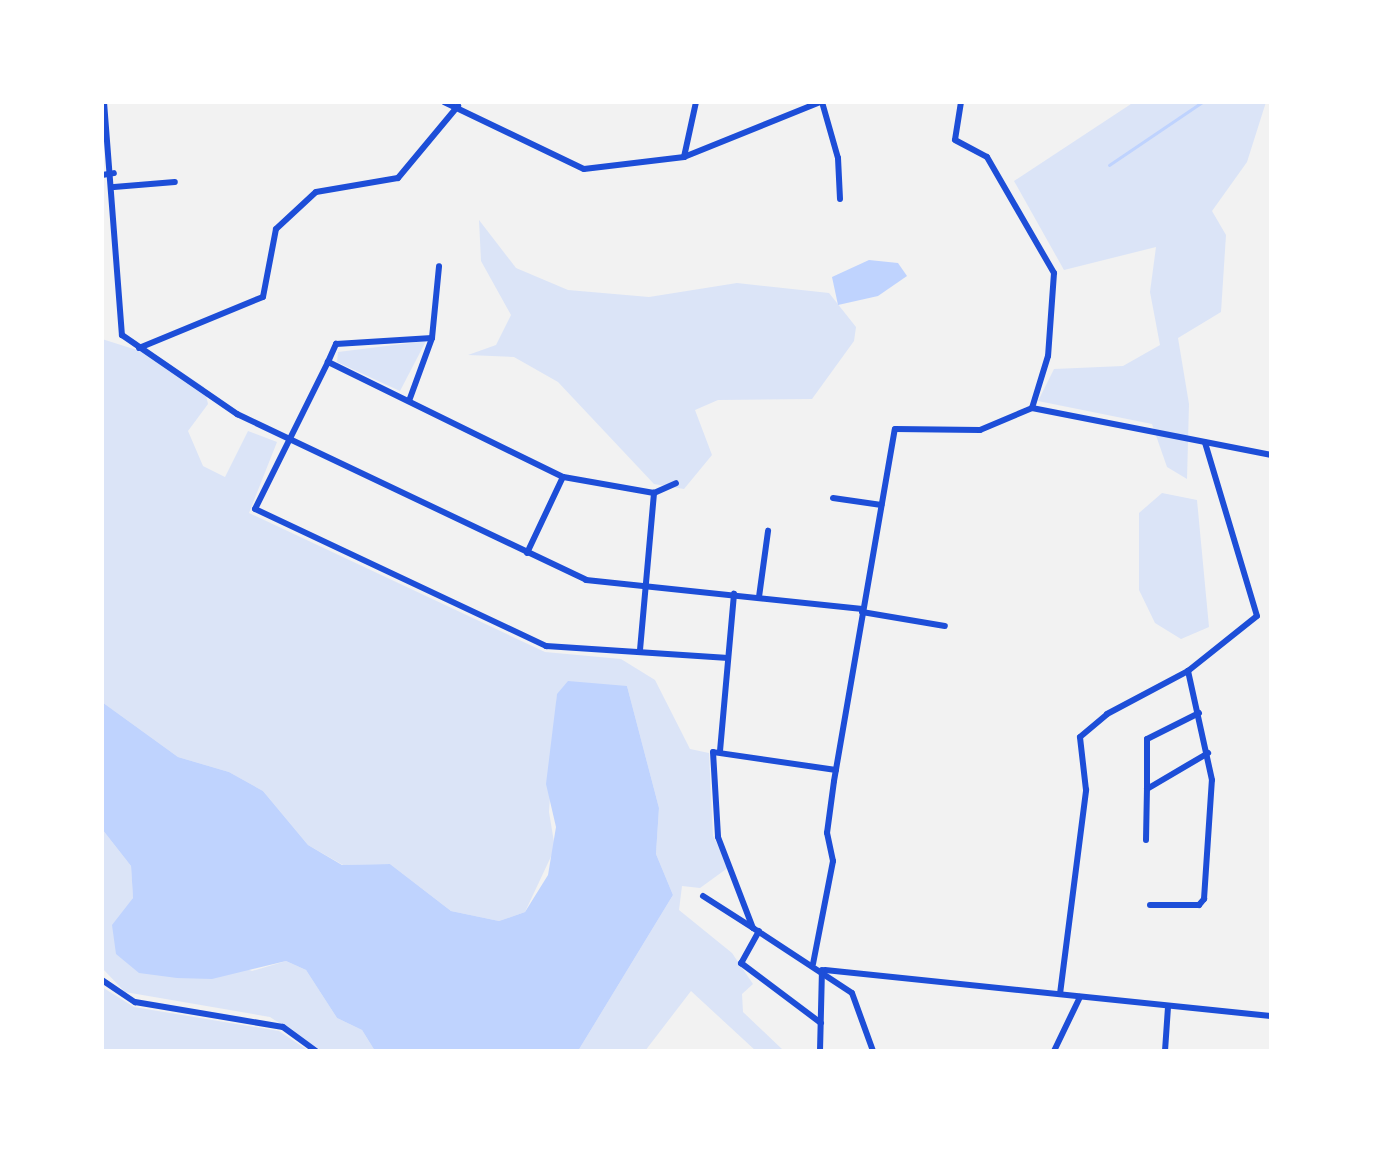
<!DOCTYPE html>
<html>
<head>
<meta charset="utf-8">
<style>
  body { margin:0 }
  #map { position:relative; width:1373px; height:1153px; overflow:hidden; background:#f2f2f2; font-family:Raleway,sans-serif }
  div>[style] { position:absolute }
  .green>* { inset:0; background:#dbe4f7 }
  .water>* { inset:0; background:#bfd3fe }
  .stream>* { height:3px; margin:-1.5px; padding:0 1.5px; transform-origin:1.5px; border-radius:1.5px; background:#bfd3fe }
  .minor>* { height:6px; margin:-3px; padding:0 3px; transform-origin:3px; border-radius:3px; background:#1d4ed8 }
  span { translate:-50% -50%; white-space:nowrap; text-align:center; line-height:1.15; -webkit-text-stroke:6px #fff; paint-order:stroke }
  .frame { position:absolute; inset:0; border:104px solid #fff; pointer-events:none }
</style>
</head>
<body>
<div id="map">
  <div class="green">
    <i style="clip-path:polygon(1134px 102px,1266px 102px,1247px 162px,1212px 211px,1226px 235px,1221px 312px,1178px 338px,1189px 404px,1187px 479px,1167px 467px,1152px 424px,1038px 401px,1054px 369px,1123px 366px,1160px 345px,1150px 292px,1156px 247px,1064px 270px,1014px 181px)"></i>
    <i style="clip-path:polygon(479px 220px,516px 268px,568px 290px,649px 297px,737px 283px,829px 293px,856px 327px,854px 341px,812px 399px,718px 400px,695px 410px,712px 455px,684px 489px,654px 484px,558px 382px,514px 357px,468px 355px,496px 345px,511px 315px,481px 261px)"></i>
    <i style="clip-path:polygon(102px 339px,159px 357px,204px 387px,208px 404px,188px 431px,203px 466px,225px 477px,248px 431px,277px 442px,249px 513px,545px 652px,621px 659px,655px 680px,690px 749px,709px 753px,713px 836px,729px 867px,700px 888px,682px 886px,679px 910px,732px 953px,753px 984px,742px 994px,743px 1012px,784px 1051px,756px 1051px,691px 991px,645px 1051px,578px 1051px,673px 895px,656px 854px,659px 808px,627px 686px,557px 694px,549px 812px,555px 848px,525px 912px,499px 921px,451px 911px,390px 864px,343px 865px,308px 845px,263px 791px,229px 772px,178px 757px,102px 702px)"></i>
    <i style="clip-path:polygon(426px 341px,400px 391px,337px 362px,338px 352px)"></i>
    <i style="clip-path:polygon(1162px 493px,1197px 500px,1209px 627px,1181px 639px,1155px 623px,1139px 590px,1139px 513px)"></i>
    <i style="clip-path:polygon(102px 829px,131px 866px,133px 898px,121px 918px,252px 971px,286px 961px,306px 970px,337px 1018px,362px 1030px,375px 1051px,322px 1051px,270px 1017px,125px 992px,102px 968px)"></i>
    <i style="clip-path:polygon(102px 987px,134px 1007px,279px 1031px,309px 1051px,102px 1051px)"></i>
  </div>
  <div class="water">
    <i style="clip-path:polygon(869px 260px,898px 263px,907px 276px,878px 296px,838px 305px,832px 277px)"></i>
    <i style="clip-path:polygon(568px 681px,627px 686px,659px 808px,656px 854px,673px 895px,578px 1051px,375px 1051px,362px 1030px,337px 1018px,306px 970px,286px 961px,212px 979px,177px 978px,139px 973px,116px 954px,112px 925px,133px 898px,131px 866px,102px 829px,102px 702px,178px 757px,229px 772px,263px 791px,308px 845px,342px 865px,390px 864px,451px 911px,499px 921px,525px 912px,548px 875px,556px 827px,546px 784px,557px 694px)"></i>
  </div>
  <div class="stream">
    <i style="left:1109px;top:165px;width:112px;rotate:-34.1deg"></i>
  </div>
  <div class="minor">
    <i style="left:104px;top:102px;width:234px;rotate:85.6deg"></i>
    <i style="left:122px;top:335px;width:140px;rotate:34.5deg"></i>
    <i style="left:237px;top:414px;width:386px;rotate:25.4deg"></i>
    <i style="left:586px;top:580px;width:278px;rotate:6deg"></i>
    <i style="left:444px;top:102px;width:155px;rotate:25.6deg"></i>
    <i style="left:584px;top:169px;width:101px;rotate:-6.8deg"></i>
    <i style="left:684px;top:157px;width:147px;rotate:-22deg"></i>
    <i style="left:822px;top:102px;width:58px;rotate:74.1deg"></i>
    <i style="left:838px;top:158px;width:41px;rotate:87.2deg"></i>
    <i style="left:961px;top:102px;width:38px;rotate:99deg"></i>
    <i style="left:955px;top:140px;width:36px;rotate:28deg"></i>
    <i style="left:987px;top:157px;width:134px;rotate:60deg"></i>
    <i style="left:1054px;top:273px;width:83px;rotate:94.1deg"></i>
    <i style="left:1048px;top:356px;width:54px;rotate:107.1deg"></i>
    <i style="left:684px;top:157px;width:56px;rotate:-77.7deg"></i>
    <i style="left:102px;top:175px;width:12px;rotate:-9deg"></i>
    <i style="left:114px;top:187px;width:61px;rotate:-4.7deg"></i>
    <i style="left:139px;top:348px;width:134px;rotate:-22.4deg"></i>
    <i style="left:263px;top:297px;width:69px;rotate:-79.2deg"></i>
    <i style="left:276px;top:229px;width:54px;rotate:-42.8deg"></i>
    <i style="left:316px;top:192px;width:83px;rotate:-9.7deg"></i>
    <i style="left:398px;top:178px;width:94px;rotate:-50.2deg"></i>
    <i style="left:328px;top:362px;width:20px;rotate:-66deg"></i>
    <i style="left:336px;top:344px;width:96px;rotate:-3.6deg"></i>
    <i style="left:409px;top:401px;width:67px;rotate:-69.9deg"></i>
    <i style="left:432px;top:338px;width:72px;rotate:-84.4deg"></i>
    <i style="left:654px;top:493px;width:24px;rotate:-24deg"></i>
    <i style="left:833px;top:498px;width:49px;rotate:8.3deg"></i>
    <i style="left:527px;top:553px;width:84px;rotate:-64.7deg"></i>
    <i style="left:759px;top:597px;width:67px;rotate:-82.2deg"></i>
    <i style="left:862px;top:612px;width:84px;rotate:9.6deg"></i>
    <i style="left:640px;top:650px;width:158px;rotate:-84.9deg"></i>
    <i style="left:654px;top:493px;width:92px;rotate:-170deg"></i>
    <i style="left:563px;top:477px;width:262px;rotate:-153.9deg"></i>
    <i style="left:328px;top:362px;width:164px;rotate:116.4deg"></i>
    <i style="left:255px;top:509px;width:322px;rotate:25.2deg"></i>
    <i style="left:546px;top:646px;width:179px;rotate:3.8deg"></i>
    <i style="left:1199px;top:713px;width:58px;rotate:153.4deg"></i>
    <i style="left:1147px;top:739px;width:50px;rotate:90deg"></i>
    <i style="left:1147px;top:789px;width:71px;rotate:-30.5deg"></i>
    <i style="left:720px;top:751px;width:158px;rotate:-84.9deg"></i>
    <i style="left:836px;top:770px;width:124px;rotate:-171.7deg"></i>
    <i style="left:713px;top:752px;width:85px;rotate:86.6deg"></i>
    <i style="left:718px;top:837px;width:97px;rotate:69deg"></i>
    <i style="left:753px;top:928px;width:118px;rotate:33.3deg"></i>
    <i style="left:852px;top:993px;width:62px;rotate:70.1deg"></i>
    <i style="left:1146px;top:840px;width:51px;rotate:-88.9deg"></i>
    <i style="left:703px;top:896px;width:59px;rotate:32.6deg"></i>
    <i style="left:1150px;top:905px;width:49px"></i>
    <i style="left:1199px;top:905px;width:8px;rotate:-50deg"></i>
    <i style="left:1204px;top:899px;width:119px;rotate:-86.2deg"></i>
    <i style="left:1212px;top:780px;width:112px;rotate:-102.4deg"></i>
    <i style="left:759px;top:931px;width:37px;rotate:119deg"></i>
    <i style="left:741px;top:963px;width:100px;rotate:36.9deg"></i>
    <i style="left:813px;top:964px;width:105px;rotate:-79deg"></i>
    <i style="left:833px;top:861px;width:29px;rotate:-102deg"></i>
    <i style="left:827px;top:833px;width:52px;rotate:-82.3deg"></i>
    <i style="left:834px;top:781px;width:357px;rotate:-80.2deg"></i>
    <i style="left:895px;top:429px;width:85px;rotate:0.7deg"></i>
    <i style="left:980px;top:430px;width:56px;rotate:-22.9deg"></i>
    <i style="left:1032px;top:408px;width:244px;rotate:11.1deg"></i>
    <i style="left:825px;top:970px;width:448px;rotate:5.9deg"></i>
    <i style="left:102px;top:980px;width:40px;rotate:34deg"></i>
    <i style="left:135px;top:1002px;width:150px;rotate:9.6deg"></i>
    <i style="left:283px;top:1027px;width:41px;rotate:36deg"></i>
    <i style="left:1060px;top:994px;width:206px;rotate:-82.7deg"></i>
    <i style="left:1086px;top:790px;width:53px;rotate:-96.5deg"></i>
    <i style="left:1080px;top:737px;width:35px;rotate:-40deg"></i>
    <i style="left:1107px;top:714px;width:92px;rotate:-28deg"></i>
    <i style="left:1188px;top:671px;width:88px;rotate:-38.6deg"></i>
    <i style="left:1257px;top:616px;width:181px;rotate:-106.7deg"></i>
    <i style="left:820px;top:1051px;width:81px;rotate:-88.6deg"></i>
    <i style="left:1054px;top:1051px;width:60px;rotate:-64.3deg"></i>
    <i style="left:1165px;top:1051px;width:44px;rotate:-86.1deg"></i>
  </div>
  <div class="frame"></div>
</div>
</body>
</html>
